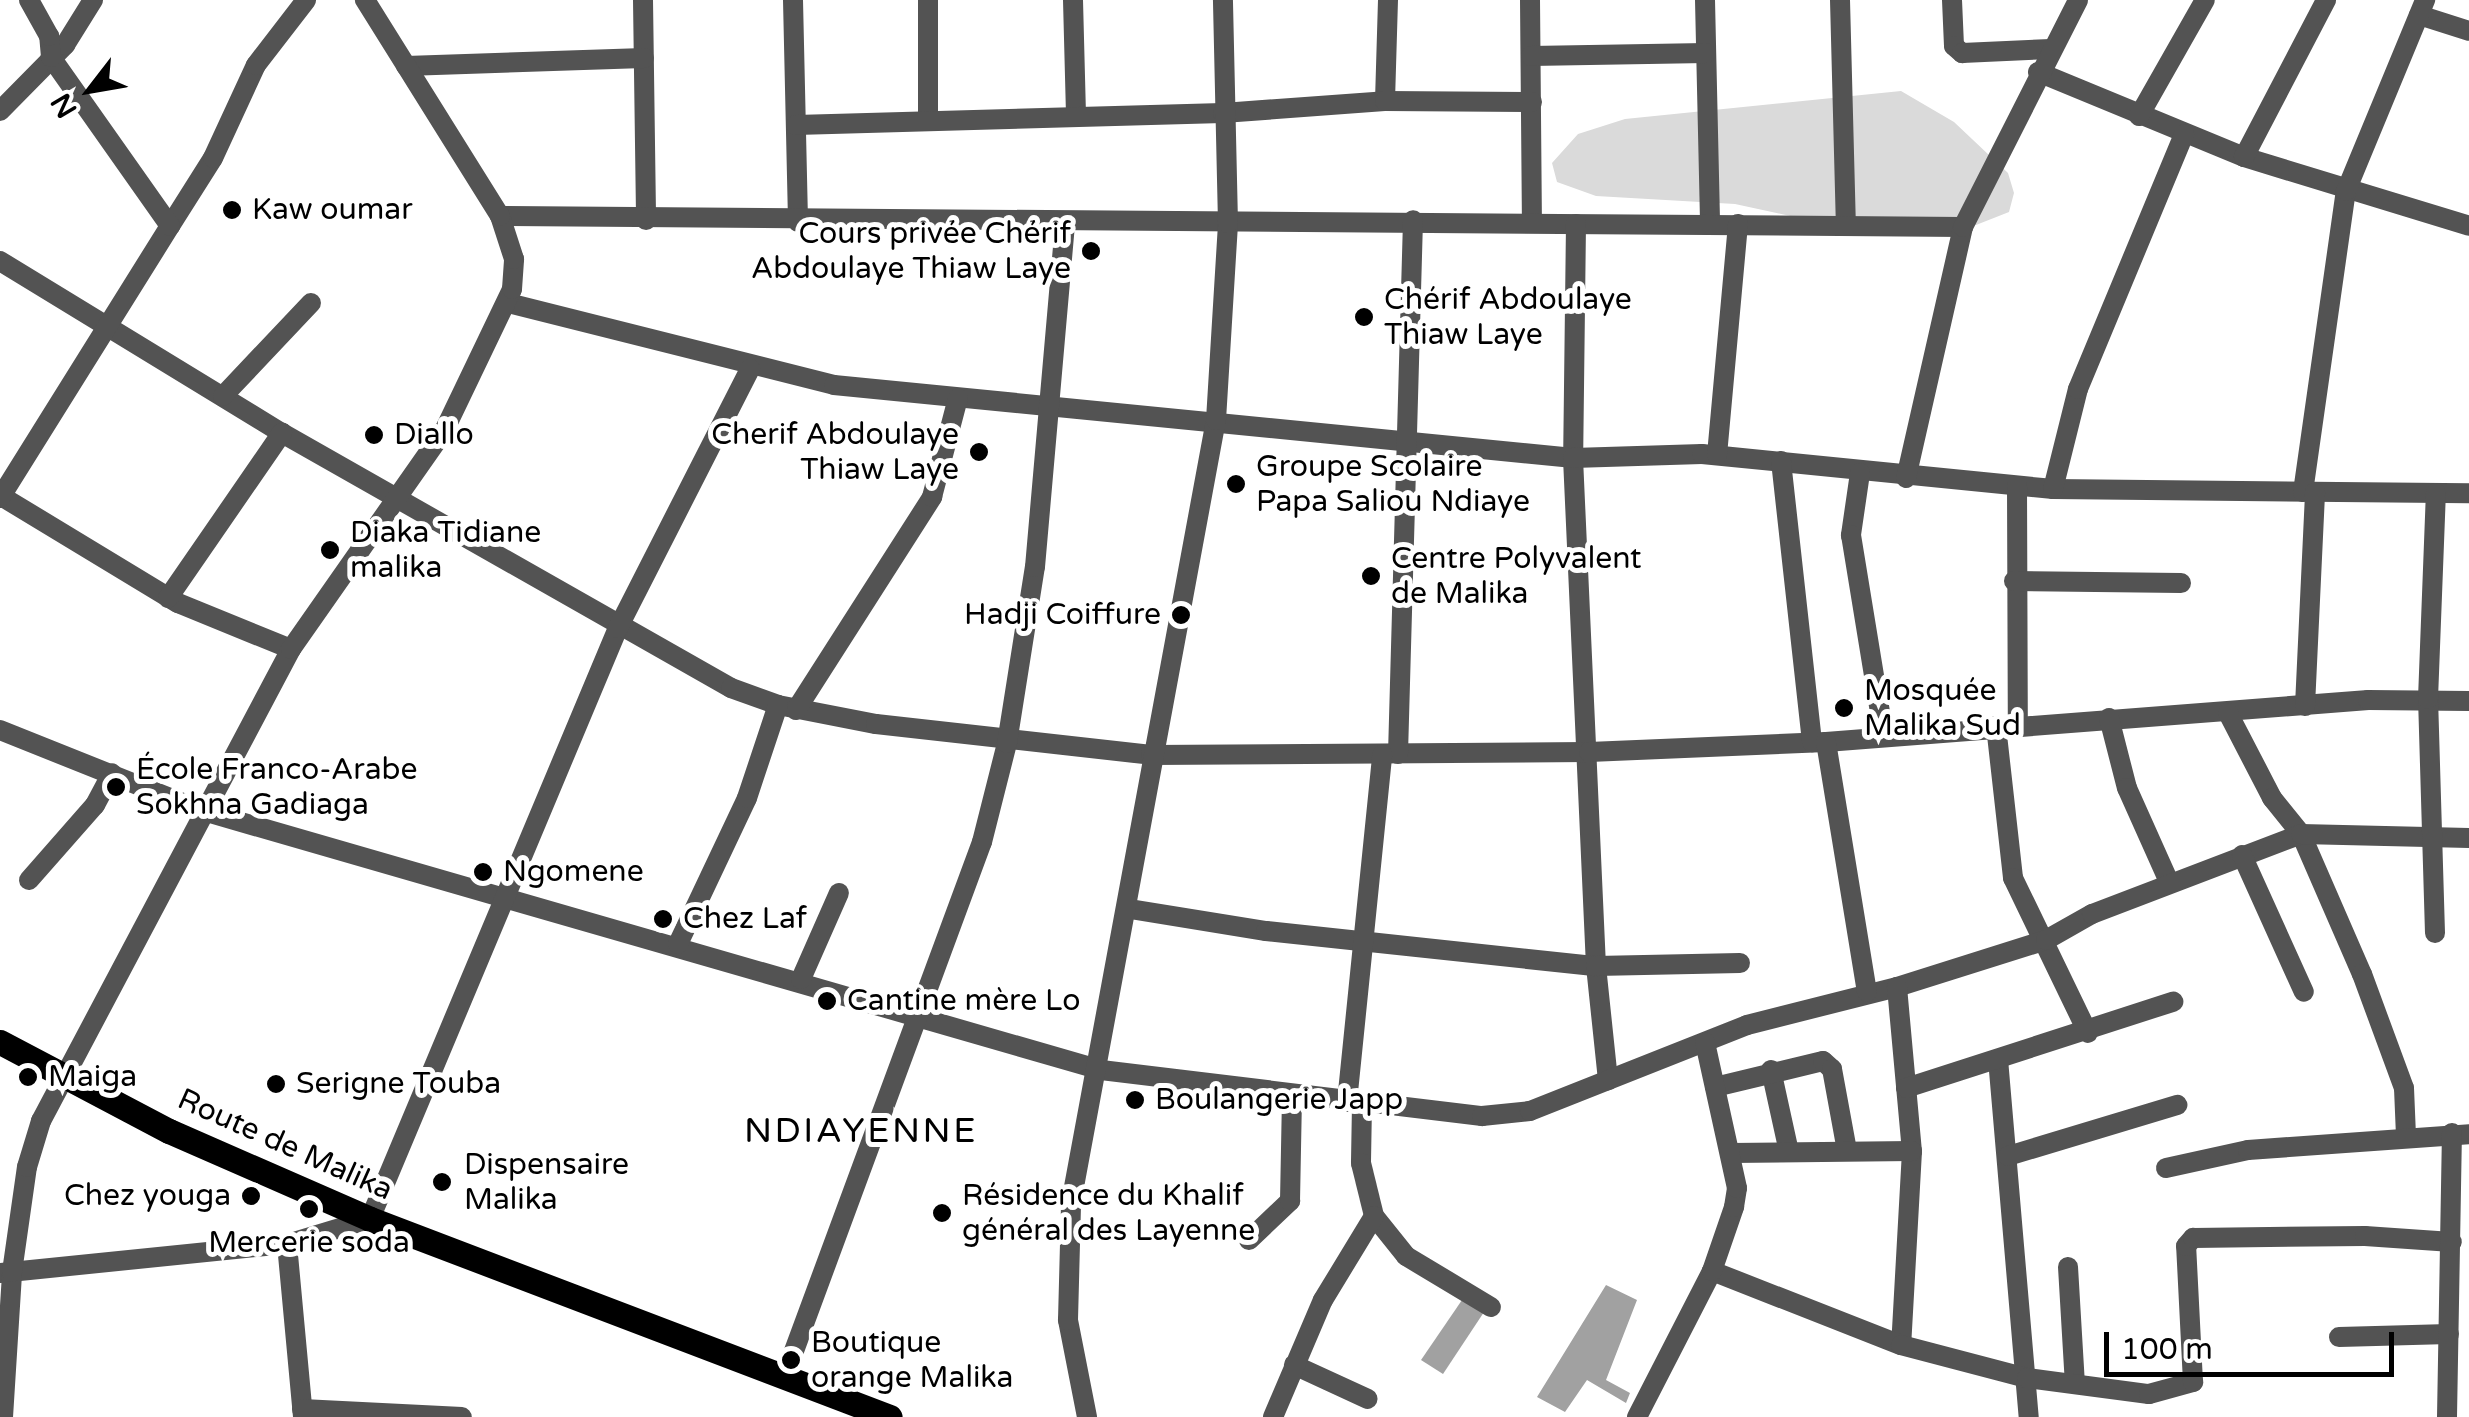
<!DOCTYPE html>
<html>
<head>
<meta charset="utf-8">
<style>
  body { margin:0 }
  #map { position:relative; width:2469px; height:1417px; overflow:hidden; background:#fff; font-family:"Varela Round",sans-serif }
  div>[style] { position:absolute }
  .green>* { inset:0; background:#dadada }
  .water>* { inset:0; background:#a1a1a1 }
  .minor>* { height:20px; margin:-10px; padding:0 10px; transform-origin:10px; border-radius:10px; background:#535353 }
  .major>* { height:25px; margin:-12.5px; padding:0 12.5px; transform-origin:12.5px; border-radius:12.5px; background:#000 }
  .dots>* { width:28px; height:28px; translate:-50% -50%; box-sizing:border-box; border:5px solid #fff; border-radius:50% }
  span { translate:-50% -50%; white-space:nowrap; text-align:center; line-height:1.15; -webkit-text-stroke:10px #fff; paint-order:stroke }
  .poi-label { font-size:30px; color:#000 }
  .left { translate:0 -50%; text-align:left }
  .right { translate:-100% -50%; text-align:right }
  .street-label { font-size:30px; color:#000 }
  .quarter-label { font-size:35px; color:#000; letter-spacing:2.5px }
  .north { position:absolute; left:40px; top:40px; width:100px; height:100px; -webkit-text-stroke:8px #fff; paint-order:stroke; rotate:239deg; font-size:28px; font-weight:700; line-height:40px; text-align:center; color:#000 }
  .north::after { content:''; display:block; margin:auto; width:35px; height:45px; background:#000; clip-path:polygon(50% 0,100% 100%,50% 72%,0 100%) }
  .scale { position:absolute; left:2104px; top:1332px; width:290px; height:45px; box-sizing:border-box; border:5px solid #000; border-top:0; padding-left:12px; font-size:30px; line-height:35px; white-space:nowrap; color:#000; -webkit-text-stroke:8px #fff; paint-order:stroke }
</style>
</head>
<body>
<div id="map">
  <div class="green">
    <i style="clip-path:polygon(1901px 91px,1954px 122px,2008px 173px,2014px 193px,2009px 212px,1976px 225px,1813px 221px,1735px 204px,1596px 196px,1557px 182px,1552px 163px,1578px 134px,1625px 119px)"></i>
  </div>
  <div class="water">
    <i style="clip-path:polygon(1606px 1285px,1637px 1300px,1606px 1380px,1630px 1393px,1626px 1403px,1587px 1380px,1565px 1412px,1537px 1397px)"></i>
    <i style="clip-path:polygon(1462px 1300px,1488px 1306px,1443px 1374px,1421px 1360px)"></i>
  </div>
  <div class="minor">
    <i style="left:643px;top:0;width:220px;rotate:89.2deg"></i>
    <i style="left:793px;top:0;width:222px;rotate:88.7deg"></i>
    <i style="left:928px;top:0;width:121px;rotate:90deg"></i>
    <i style="left:1073px;top:0;width:117px;rotate:88.5deg"></i>
    <i style="left:1530px;top:0;width:223px;rotate:89.5deg"></i>
    <i style="left:1705px;top:0;width:224px;rotate:88.7deg"></i>
    <i style="left:1840px;top:0;width:225px;rotate:88.5deg"></i>
    <i style="left:1952px;top:0;width:46px;rotate:87.5deg"></i>
    <i style="left:1954px;top:46px;width:11px;rotate:41deg"></i>
    <i style="left:1962px;top:53px;width:89px;rotate:-2.6deg"></i>
    <i style="left:2419px;top:15px;width:52px;rotate:17.7deg"></i>
    <i style="left:1531px;top:56px;width:175px;rotate:-1deg"></i>
    <i style="left:406px;top:66px;width:238px;rotate:-1.9deg"></i>
    <i style="left:2038px;top:72px;width:223px;rotate:22.4deg"></i>
    <i style="left:2244px;top:157px;width:235px;rotate:17deg"></i>
    <i style="left:1385px;top:101px;width:101px;rotate:-88.3deg"></i>
    <i style="left:0;top:111px;width:93px;rotate:-45.4deg"></i>
    <i style="left:65px;top:45px;width:53px;rotate:-58.1deg"></i>
    <i style="left:2139px;top:116px;width:133px;rotate:-60.4deg"></i>
    <i style="left:796px;top:125px;width:427px;rotate:-1.6deg"></i>
    <i style="left:1223px;top:113px;width:162px;rotate:-4.2deg"></i>
    <i style="left:1385px;top:101px;width:147px;rotate:0.4deg"></i>
    <i style="left:2244px;top:157px;width:177px;rotate:-62.4deg"></i>
    <i style="left:500px;top:216px;width:1463px;rotate:0.43deg"></i>
    <i style="left:1576px;top:224px;width:234px;rotate:90.7deg"></i>
    <i style="left:1573px;top:458px;width:509px;rotate:87.41deg"></i>
    <i style="left:1596px;top:966px;width:115px;rotate:84deg"></i>
    <i style="left:170px;top:226px;width:80px;rotate:-57.7deg"></i>
    <i style="left:213px;top:158px;width:102px;rotate:-65.2deg"></i>
    <i style="left:256px;top:65px;width:82px;rotate:-52.4deg"></i>
    <i style="left:0;top:261px;width:330px;rotate:31.4deg"></i>
    <i style="left:282px;top:433px;width:516px;rotate:29.59deg"></i>
    <i style="left:731px;top:688px;width:50px;rotate:19.9deg"></i>
    <i style="left:778px;top:705px;width:100px;rotate:11deg"></i>
    <i style="left:876px;top:724px;width:277px;rotate:6.4deg"></i>
    <i style="left:1151px;top:755px;width:438px;rotate:-0.4deg"></i>
    <i style="left:1589px;top:752px;width:237px;rotate:-2.4deg"></i>
    <i style="left:1826px;top:742px;width:544px;rotate:-4.43deg"></i>
    <i style="left:2368px;top:700px;width:101px;rotate:0.6deg"></i>
    <i style="left:508px;top:303px;width:336px;rotate:14.1deg"></i>
    <i style="left:834px;top:385px;width:743px;rotate:5.64deg"></i>
    <i style="left:1573px;top:458px;width:129px;rotate:-1.8deg"></i>
    <i style="left:1702px;top:454px;width:353px;rotate:5.7deg"></i>
    <i style="left:2053px;top:489px;width:416px;rotate:0.6deg"></i>
    <i style="left:223px;top:396px;width:128px;rotate:-46.6deg"></i>
    <i style="left:1717px;top:455px;width:232px;rotate:-84.8deg"></i>
    <i style="left:1781px;top:461px;width:283px;rotate:83.7deg"></i>
    <i style="left:1860px;top:473px;width:63px;rotate:98.3deg"></i>
    <i style="left:1851px;top:535px;width:204px;rotate:80.7deg"></i>
    <i style="left:1906px;top:478px;width:257px;rotate:-77.2deg"></i>
    <i style="left:1963px;top:227px;width:254px;rotate:-63.1deg"></i>
    <i style="left:2017px;top:486px;width:238px;rotate:89.8deg"></i>
    <i style="left:2053px;top:489px;width:103px;rotate:-76deg"></i>
    <i style="left:2078px;top:389px;width:276px;rotate:-67.4deg"></i>
    <i style="left:2303px;top:492px;width:304px;rotate:-81.9deg"></i>
    <i style="left:2346px;top:191px;width:207px;rotate:-67.5deg"></i>
    <i style="left:1px;top:496px;width:207px;rotate:31.2deg"></i>
    <i style="left:178px;top:603px;width:122px;rotate:22.2deg"></i>
    <i style="left:0;top:498px;width:321px;rotate:-58deg"></i>
    <i style="left:170px;top:226px;width:207px;rotate:-125.2deg"></i>
    <i style="left:51px;top:57px;width:21px;rotate:-95deg"></i>
    <i style="left:49px;top:36px;width:41px;rotate:-119.1deg"></i>
    <i style="left:2014px;top:581px;width:167px;rotate:0.7deg"></i>
    <i style="left:168px;top:598px;width:201px;rotate:-55.4deg"></i>
    <i style="left:2305px;top:706px;width:214px;rotate:-87.3deg"></i>
    <i style="left:796px;top:710px;width:253px;rotate:-57.4deg"></i>
    <i style="left:932px;top:497px;width:102px;rotate:-75.3deg"></i>
    <i style="left:2228px;top:713px;width:96px;rotate:62.6deg"></i>
    <i style="left:2272px;top:798px;width:46px;rotate:51.1deg"></i>
    <i style="left:2301px;top:834px;width:153px;rotate:66.5deg"></i>
    <i style="left:2362px;top:974px;width:121px;rotate:69.8deg"></i>
    <i style="left:2404px;top:1088px;width:48px;rotate:87.6deg"></i>
    <i style="left:2109px;top:718px;width:72px;rotate:75.6deg"></i>
    <i style="left:2127px;top:788px;width:103px;rotate:65.9deg"></i>
    <i style="left:1996px;top:726px;width:153px;rotate:83.6deg"></i>
    <i style="left:2013px;top:878px;width:172px;rotate:64.2deg"></i>
    <i style="left:0;top:730px;width:219px;rotate:21.8deg"></i>
    <i style="left:203px;top:811px;width:935px;rotate:16.09deg"></i>
    <i style="left:1101px;top:1070px;width:384px;rotate:6.9deg"></i>
    <i style="left:1482px;top:1116px;width:48px;rotate:-5.9deg"></i>
    <i style="left:1530px;top:1111px;width:233px;rotate:-21.6deg"></i>
    <i style="left:1747px;top:1025px;width:155px;rotate:-14.2deg"></i>
    <i style="left:1897px;top:987px;width:156px;rotate:-17.5deg"></i>
    <i style="left:2046px;top:940px;width:53px;rotate:-29.5deg"></i>
    <i style="left:2092px;top:914px;width:224px;rotate:-20.9deg"></i>
    <i style="left:2301px;top:834px;width:168px;rotate:1.4deg"></i>
    <i style="left:1826px;top:742px;width:253px;rotate:80.7deg"></i>
    <i style="left:1398px;top:754px;width:534px;rotate:-88.39deg"></i>
    <i style="left:2242px;top:855px;width:150px;rotate:65.7deg"></i>
    <i style="left:29px;top:880px;width:100px;rotate:-48.7deg"></i>
    <i style="left:95px;top:805px;width:36px;rotate:-62deg"></i>
    <i style="left:1130px;top:909px;width:138px;rotate:9.2deg"></i>
    <i style="left:1266px;top:931px;width:332px;rotate:6.1deg"></i>
    <i style="left:1596px;top:966px;width:144px;rotate:-1.2deg"></i>
    <i style="left:2435px;top:933px;width:234px;rotate:-91.7deg"></i>
    <i style="left:2428px;top:699px;width:206px;rotate:-87.8deg"></i>
    <i style="left:678px;top:944px;width:161px;rotate:-64.7deg"></i>
    <i style="left:747px;top:798px;width:98px;rotate:-71.6deg"></i>
    <i style="left:801px;top:979px;width:94px;rotate:-66.2deg"></i>
    <i style="left:1897px;top:987px;width:165px;rotate:84.8deg"></i>
    <i style="left:1912px;top:1151px;width:194px;rotate:93.2deg"></i>
    <i style="left:1998px;top:1059px;width:359px;rotate:85.1deg"></i>
    <i style="left:1771px;top:1070px;width:84px;rotate:77.6deg"></i>
    <i style="left:1715px;top:1087px;width:111px;rotate:-13.5deg"></i>
    <i style="left:1823px;top:1061px;width:12px;rotate:42deg"></i>
    <i style="left:1832px;top:1069px;width:83px;rotate:79.6deg"></i>
    <i style="left:1906px;top:1088px;width:281px;rotate:-17.9deg"></i>
    <i style="left:1347px;top:1102px;width:349px;rotate:-84.2deg"></i>
    <i style="left:1362px;top:1104px;width:59px;rotate:91deg"></i>
    <i style="left:1361px;top:1163px;width:55px;rotate:76.2deg"></i>
    <i style="left:1374px;top:1216px;width:51px;rotate:51.3deg"></i>
    <i style="left:1406px;top:1256px;width:99px;rotate:31deg"></i>
    <i style="left:1731px;top:1153px;width:181px;rotate:-0.6deg"></i>
    <i style="left:2008px;top:1156px;width:177px;rotate:-16.8deg"></i>
    <i style="left:2166px;top:1168px;width:84px;rotate:-12.4deg"></i>
    <i style="left:2248px;top:1150px;width:222px;rotate:-4.1deg"></i>
    <i style="left:1249px;top:1240px;width:57px;rotate:-43.6deg"></i>
    <i style="left:1290px;top:1201px;width:105px;rotate:-88.9deg"></i>
    <i style="left:287px;top:1244px;width:174px;rotate:84.7deg"></i>
    <i style="left:2068px;top:1267px;width:117px;rotate:86.6deg"></i>
    <i style="left:1712px;top:1271px;width:203px;rotate:21.4deg"></i>
    <i style="left:1901px;top:1345px;width:130px;rotate:14.7deg"></i>
    <i style="left:2027px;top:1378px;width:123px;rotate:7.5deg"></i>
    <i style="left:2149px;top:1394px;width:46px;rotate:-15.3deg"></i>
    <i style="left:2193px;top:1382px;width:136px;rotate:-92.9deg"></i>
    <i style="left:2186px;top:1246px;width:11px;rotate:-49deg"></i>
    <i style="left:2193px;top:1238px;width:172px;rotate:-0.7deg"></i>
    <i style="left:2365px;top:1236px;width:87px;rotate:3.9deg"></i>
    <i style="left:0;top:1273px;width:288px;rotate:-5.8deg"></i>
    <i style="left:287px;top:1244px;width:87px;rotate:-16.8deg"></i>
    <i style="left:370px;top:1219px;width:641px;rotate:-67.24deg"></i>
    <i style="left:618px;top:628px;width:291px;rotate:-63deg"></i>
    <i style="left:2339px;top:1337px;width:110px;rotate:-1.6deg"></i>
    <i style="left:1294px;top:1365px;width:81px;rotate:24.7deg"></i>
    <i style="left:784px;top:1378px;width:571px;rotate:-69.73deg"></i>
    <i style="left:982px;top:842px;width:102px;rotate:-75.8deg"></i>
    <i style="left:1007px;top:743px;width:178px;rotate:-81deg"></i>
    <i style="left:1035px;top:567px;width:344px;rotate:-85deg"></i>
    <i style="left:302px;top:1409px;width:160px;rotate:2.9deg"></i>
    <i style="left:3px;top:1417px;width:145px;rotate:-86.4deg"></i>
    <i style="left:12px;top:1272px;width:106px;rotate:-81.9deg"></i>
    <i style="left:27px;top:1167px;width:48px;rotate:-73.1deg"></i>
    <i style="left:41px;top:1121px;width:534px;rotate:-62.09deg"></i>
    <i style="left:291px;top:649px;width:269px;rotate:-55deg"></i>
    <i style="left:445px;top:429px;width:155px;rotate:-64.4deg"></i>
    <i style="left:512px;top:289px;width:30px;rotate:-86deg"></i>
    <i style="left:514px;top:259px;width:45px;rotate:-108deg"></i>
    <i style="left:500px;top:216px;width:255px;rotate:-122deg"></i>
    <i style="left:1087px;top:1417px;width:99px;rotate:-101.1deg"></i>
    <i style="left:1068px;top:1320px;width:117px;rotate:-88.5deg"></i>
    <i style="left:1071px;top:1203px;width:796px;rotate:-79.51deg"></i>
    <i style="left:1216px;top:420px;width:197px;rotate:-86.5deg"></i>
    <i style="left:1228px;top:223px;width:223px;rotate:-91.3deg"></i>
    <i style="left:1273px;top:1417px;width:127px;rotate:-66.9deg"></i>
    <i style="left:1323px;top:1300px;width:98px;rotate:-58.7deg"></i>
    <i style="left:1637px;top:1417px;width:164px;rotate:-62.8deg"></i>
    <i style="left:1712px;top:1271px;width:68px;rotate:-71deg"></i>
    <i style="left:1734px;top:1207px;width:19px;rotate:-81deg"></i>
    <i style="left:1737px;top:1188px;width:149px;rotate:-102.4deg"></i>
    <i style="left:2447px;top:1417px;width:284px;rotate:-89deg"></i>
  </div>
  <div class="major">
    <i style="left:0;top:1042px;width:191px;rotate:27.8deg"></i>
    <i style="left:169px;top:1131px;width:219px;rotate:23.6deg"></i>
    <i style="left:370px;top:1219px;width:556px;rotate:20.85deg"></i>
  </div>
  <div class="dots">
    <i style="left:232px;top:210px;background:#000"></i>
    <i style="left:1091px;top:251px;background:#000"></i>
    <i style="left:1364px;top:317px;background:#000"></i>
    <i style="left:374px;top:435px;background:#000"></i>
    <i style="left:979px;top:452px;background:#000"></i>
    <i style="left:1236px;top:484px;background:#000"></i>
    <i style="left:330px;top:550px;background:#000"></i>
    <i style="left:1371px;top:576px;background:#000"></i>
    <i style="left:1181px;top:615px;background:#000"></i>
    <i style="left:1844px;top:708px;background:#000"></i>
    <i style="left:116px;top:787px;background:#000"></i>
    <i style="left:483px;top:872px;background:#000"></i>
    <i style="left:663px;top:919px;background:#000"></i>
    <i style="left:827px;top:1001px;background:#000"></i>
    <i style="left:28px;top:1077px;background:#000"></i>
    <i style="left:276px;top:1084px;background:#000"></i>
    <i style="left:1135px;top:1100px;background:#000"></i>
    <i style="left:442px;top:1182px;background:#000"></i>
    <i style="left:251px;top:1196px;background:#000"></i>
    <i style="left:309px;top:1209px;background:#000"></i>
    <i style="left:942px;top:1213px;background:#000"></i>
    <i style="left:791px;top:1360px;background:#000"></i>
  </div>
  <div class="poi-label">
    <span class="left" style="left:252px;top:210px">Kaw oumar</span>
    <span class="right" style="left:1071px;top:251px">Cours privée Chérif<br>Abdoulaye Thiaw Laye</span>
    <span class="left" style="left:1384px;top:317px">Chérif Abdoulaye<br>Thiaw Laye</span>
    <span class="left" style="left:394px;top:435px">Diallo</span>
    <span class="right" style="left:959px;top:452px">Cherif Abdoulaye<br>Thiaw Laye</span>
    <span class="left" style="left:1256px;top:484px">Groupe Scolaire<br>Papa Saliou Ndiaye</span>
    <span class="left" style="left:350px;top:550px">Diaka Tidiane<br>malika</span>
    <span class="left" style="left:1391px;top:576px">Centre Polyvalent<br>de Malika</span>
    <span class="right" style="left:1161px;top:615px">Hadji Coiffure</span>
    <span class="left" style="left:1864px;top:708px">Mosquée<br>Malika Sud</span>
    <span class="left" style="left:136px;top:787px">École Franco-Arabe<br>Sokhna Gadiaga</span>
    <span class="left" style="left:503px;top:872px">Ngomene</span>
    <span class="left" style="left:683px;top:919px">Chez Laf</span>
    <span class="left" style="left:847px;top:1001px">Cantine mère Lo</span>
    <span class="left" style="left:48px;top:1077px">Maiga</span>
    <span class="left" style="left:296px;top:1084px">Serigne Touba</span>
    <span class="left" style="left:1155px;top:1100px">Boulangerie Japp</span>
    <span class="left" style="left:464px;top:1182px">Dispensaire<br>Malika</span>
    <span class="right" style="left:231px;top:1196px">Chez youga</span>
    <span class="left" style="left:962px;top:1213px">Résidence du Khalif<br>général des Layenne</span>
    <span style="left:309px;top:1243px">Mercerie soda</span>
    <span class="left" style="left:811px;top:1360px">Boutique<br>orange Malika</span>
  </div>
  <div class="street-label">
    <span style="left:285px;top:1145px;rotate:24deg">Route de Malika</span>
  </div>
  <div class="quarter-label">
    <span style="left:861px;top:1131px">NDIAYENNE</span>
  </div>
  <div class="north">N</div>
  <div class="scale">100 m</div>
</div>
</body>
</html>
